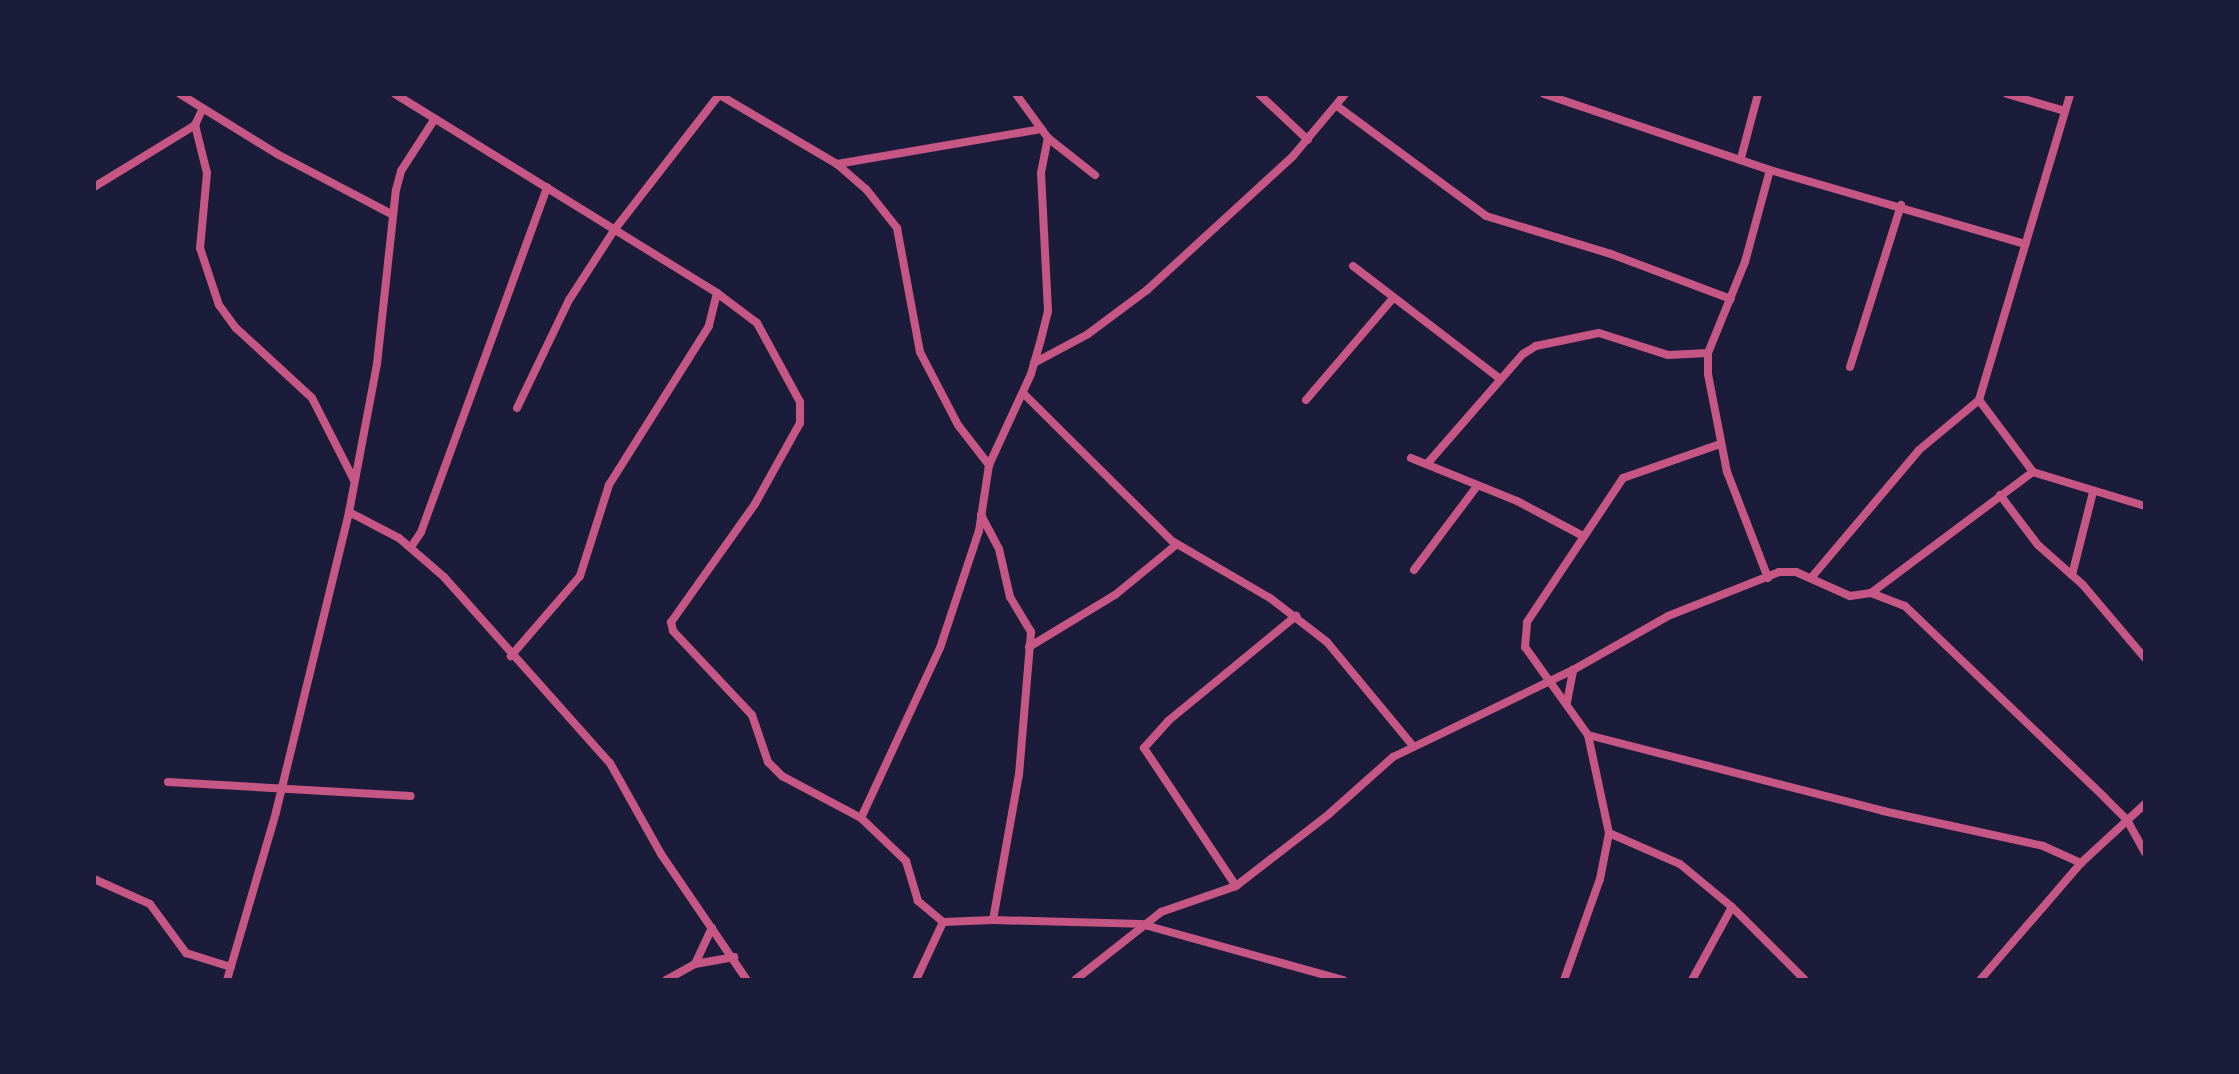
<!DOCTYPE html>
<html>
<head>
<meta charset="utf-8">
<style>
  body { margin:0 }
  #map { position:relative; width:2239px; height:1074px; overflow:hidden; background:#1b1b3a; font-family:Karla,sans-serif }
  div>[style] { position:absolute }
  .minor>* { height:8px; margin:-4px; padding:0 4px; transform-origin:4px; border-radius:4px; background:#c65784 }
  span { translate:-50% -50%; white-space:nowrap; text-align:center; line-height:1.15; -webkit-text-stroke:8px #1b1b3a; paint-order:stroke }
  .frame { position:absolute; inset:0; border:96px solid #1b1b3a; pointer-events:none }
</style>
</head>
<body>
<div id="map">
  <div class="minor">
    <i style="left:180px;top:94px;width:114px;rotate:31.7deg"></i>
    <i style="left:277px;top:154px;width:131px;rotate:27.7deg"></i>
    <i style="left:395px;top:94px;width:379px;rotate:31.7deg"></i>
    <i style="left:717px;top:293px;width:34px;rotate:104deg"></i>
    <i style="left:709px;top:326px;width:188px;rotate:122.2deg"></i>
    <i style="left:609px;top:485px;width:96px;rotate:107.7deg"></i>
    <i style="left:580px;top:576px;width:106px;rotate:130.8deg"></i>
    <i style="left:718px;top:94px;width:138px;rotate:30.5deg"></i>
    <i style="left:837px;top:164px;width:38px;rotate:41deg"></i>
    <i style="left:866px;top:189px;width:50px;rotate:51.5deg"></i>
    <i style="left:897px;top:228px;width:126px;rotate:79.5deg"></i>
    <i style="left:920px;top:352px;width:82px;rotate:62.5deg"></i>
    <i style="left:958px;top:425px;width:51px;rotate:52.2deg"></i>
    <i style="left:1016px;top:94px;width:54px;rotate:54deg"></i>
    <i style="left:1048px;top:138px;width:60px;rotate:38.2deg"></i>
    <i style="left:1259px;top:94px;width:67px;rotate:43.2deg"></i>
    <i style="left:1544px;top:94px;width:238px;rotate:18.6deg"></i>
    <i style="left:1770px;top:170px;width:266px;rotate:16.2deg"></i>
    <i style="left:2007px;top:94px;width:60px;rotate:16.3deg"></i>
    <i style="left:1337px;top:106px;width:185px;rotate:36.4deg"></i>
    <i style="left:1486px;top:216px;width:131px;rotate:16.9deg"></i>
    <i style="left:1611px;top:254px;width:128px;rotate:20.6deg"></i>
    <i style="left:195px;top:125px;width:49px;rotate:76deg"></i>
    <i style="left:207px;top:173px;width:75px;rotate:95.3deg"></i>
    <i style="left:200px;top:248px;width:60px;rotate:71.6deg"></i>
    <i style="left:219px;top:305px;width:29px;rotate:54deg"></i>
    <i style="left:236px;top:328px;width:103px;rotate:42.6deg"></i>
    <i style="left:312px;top:398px;width:92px;rotate:62.9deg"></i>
    <i style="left:1741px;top:158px;width:66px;rotate:-75.1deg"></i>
    <i style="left:837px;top:164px;width:207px;rotate:-9.7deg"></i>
    <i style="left:94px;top:187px;width:119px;rotate:-31.5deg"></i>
    <i style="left:195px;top:125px;width:17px;rotate:-65deg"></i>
    <i style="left:1353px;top:266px;width:185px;rotate:37.5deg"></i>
    <i style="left:717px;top:293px;width:50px;rotate:36.9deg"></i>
    <i style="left:757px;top:323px;width:90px;rotate:61.4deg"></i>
    <i style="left:800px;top:402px;width:21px;rotate:90deg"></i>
    <i style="left:800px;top:423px;width:93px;rotate:119.1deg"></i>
    <i style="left:755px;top:504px;width:145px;rotate:125.4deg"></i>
    <i style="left:671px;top:622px;width:9px;rotate:77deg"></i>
    <i style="left:673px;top:631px;width:115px;rotate:46.8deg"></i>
    <i style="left:752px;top:715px;width:50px;rotate:71.2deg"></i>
    <i style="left:768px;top:762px;width:20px;rotate:45deg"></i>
    <i style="left:782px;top:776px;width:89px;rotate:28deg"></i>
    <i style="left:1034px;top:363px;width:61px;rotate:-28.2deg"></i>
    <i style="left:1088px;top:334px;width:74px;rotate:-36.7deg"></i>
    <i style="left:1147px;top:290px;width:198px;rotate:-42.5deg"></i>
    <i style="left:1293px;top:156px;width:81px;rotate:-50deg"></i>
    <i style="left:1850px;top:367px;width:170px;rotate:-72.5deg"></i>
    <i style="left:1023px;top:393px;width:210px;rotate:44.8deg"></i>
    <i style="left:1172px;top:541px;width:113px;rotate:30.2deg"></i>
    <i style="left:1270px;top:598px;width:72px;rotate:37.7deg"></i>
    <i style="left:1327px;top:642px;width:136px;rotate:50.4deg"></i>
    <i style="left:1306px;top:400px;width:134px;rotate:-49.5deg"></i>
    <i style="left:1979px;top:400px;width:90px;rotate:53.1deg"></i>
    <i style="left:2033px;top:472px;width:117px;rotate:16.9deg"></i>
    <i style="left:517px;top:408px;width:120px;rotate:-64.3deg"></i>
    <i style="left:569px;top:300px;width:85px;rotate:-57.1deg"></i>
    <i style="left:615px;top:229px;width:170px;rotate:-52.2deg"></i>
    <i style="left:1411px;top:458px;width:114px;rotate:22.1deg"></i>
    <i style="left:1517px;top:501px;width:75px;rotate:27.9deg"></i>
    <i style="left:1427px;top:464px;width:146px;rotate:-48.9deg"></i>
    <i style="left:1523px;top:354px;width:15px;rotate:-32deg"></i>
    <i style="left:1536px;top:346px;width:64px;rotate:-11.7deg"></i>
    <i style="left:1599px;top:333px;width:72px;rotate:17.7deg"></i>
    <i style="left:1668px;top:355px;width:40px;rotate:-2.9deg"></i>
    <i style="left:2000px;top:495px;width:63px;rotate:52.8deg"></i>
    <i style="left:2038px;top:545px;width:60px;rotate:41.6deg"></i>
    <i style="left:2083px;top:585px;width:96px;rotate:49.7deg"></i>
    <i style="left:349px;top:512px;width:56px;rotate:27.5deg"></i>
    <i style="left:399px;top:538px;width:60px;rotate:40.9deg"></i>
    <i style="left:444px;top:577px;width:249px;rotate:48.3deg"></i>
    <i style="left:610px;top:763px;width:104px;rotate:60.7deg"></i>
    <i style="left:661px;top:854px;width:153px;rotate:55.7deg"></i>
    <i style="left:981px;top:515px;width:38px;rotate:62deg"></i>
    <i style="left:999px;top:549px;width:49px;rotate:77.1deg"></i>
    <i style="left:1010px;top:597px;width:41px;rotate:59deg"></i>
    <i style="left:1031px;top:632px;width:143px;rotate:94.8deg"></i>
    <i style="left:1019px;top:774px;width:148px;rotate:100.1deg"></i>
    <i style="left:411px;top:547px;width:18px;rotate:-56deg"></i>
    <i style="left:421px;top:532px;width:367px;rotate:-69.9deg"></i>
    <i style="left:1414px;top:570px;width:105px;rotate:-53.1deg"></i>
    <i style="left:2072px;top:575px;width:86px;rotate:-75.8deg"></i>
    <i style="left:1768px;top:578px;width:114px;rotate:-111.1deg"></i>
    <i style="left:1727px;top:472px;width:100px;rotate:-101deg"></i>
    <i style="left:1708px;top:374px;width:21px;rotate:-90deg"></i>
    <i style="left:1708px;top:353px;width:98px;rotate:-67.9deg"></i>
    <i style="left:1745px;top:262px;width:95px;rotate:-74.8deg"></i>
    <i style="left:1811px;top:578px;width:167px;rotate:-49.8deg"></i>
    <i style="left:1919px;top:450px;width:78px;rotate:-39.8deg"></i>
    <i style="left:1979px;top:400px;width:319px;rotate:-73.4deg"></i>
    <i style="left:1871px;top:593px;width:202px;rotate:-36.8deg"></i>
    <i style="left:1029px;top:647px;width:100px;rotate:-31.2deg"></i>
    <i style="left:1115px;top:595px;width:80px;rotate:-39.4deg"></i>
    <i style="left:1567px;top:702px;width:33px;rotate:-79deg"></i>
    <i style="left:1588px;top:735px;width:305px;rotate:14.4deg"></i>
    <i style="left:1883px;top:811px;width:164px;rotate:12.3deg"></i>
    <i style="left:2043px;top:846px;width:42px;rotate:24.1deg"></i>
    <i style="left:168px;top:782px;width:243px;rotate:3.3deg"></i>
    <i style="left:1609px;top:833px;width:77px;rotate:23.6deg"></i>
    <i style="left:1680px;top:864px;width:67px;rotate:39.6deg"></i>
    <i style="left:1732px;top:907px;width:103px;rotate:45deg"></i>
    <i style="left:94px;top:879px;width:61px;rotate:24.1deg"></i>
    <i style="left:150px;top:904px;width:61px;rotate:53.7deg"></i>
    <i style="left:186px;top:953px;width:47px;rotate:17.3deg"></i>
    <i style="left:1236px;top:886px;width:166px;rotate:-123.7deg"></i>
    <i style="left:1144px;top:748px;width:36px;rotate:-48deg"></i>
    <i style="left:1168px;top:721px;width:166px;rotate:-39.4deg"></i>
    <i style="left:943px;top:922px;width:33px;rotate:-140deg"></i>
    <i style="left:918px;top:901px;width:42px;rotate:-106.7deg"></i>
    <i style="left:906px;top:861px;width:62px;rotate:-136.3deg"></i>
    <i style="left:861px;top:818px;width:187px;rotate:-65.1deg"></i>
    <i style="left:940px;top:648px;width:123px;rotate:-71.6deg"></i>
    <i style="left:979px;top:531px;width:67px;rotate:-81.4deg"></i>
    <i style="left:989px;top:465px;width:100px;rotate:-65.2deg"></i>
    <i style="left:1031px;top:374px;width:36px;rotate:-74deg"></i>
    <i style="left:1041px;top:339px;width:29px;rotate:-76deg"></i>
    <i style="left:1048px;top:311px;width:138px;rotate:-92.9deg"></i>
    <i style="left:1041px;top:173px;width:36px;rotate:-79deg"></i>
    <i style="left:695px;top:964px;width:40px;rotate:-65deg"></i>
    <i style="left:227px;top:980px;width:175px;rotate:-73.7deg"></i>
    <i style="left:276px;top:812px;width:309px;rotate:-76.3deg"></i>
    <i style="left:349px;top:512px;width:151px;rotate:-79.3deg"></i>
    <i style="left:377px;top:364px;width:175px;rotate:-83.8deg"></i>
    <i style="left:396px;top:190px;width:20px;rotate:-75deg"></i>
    <i style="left:401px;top:171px;width:61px;rotate:-57.1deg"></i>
    <i style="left:666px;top:980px;width:33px;rotate:-29deg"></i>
    <i style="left:695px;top:964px;width:40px;rotate:-10deg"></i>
    <i style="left:916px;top:980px;width:64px;rotate:-65deg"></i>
    <i style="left:943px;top:922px;width:50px;rotate:-2.3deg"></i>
    <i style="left:993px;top:920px;width:148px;rotate:1.5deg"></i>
    <i style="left:1141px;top:924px;width:210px;rotate:15.5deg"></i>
    <i style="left:1075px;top:980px;width:110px;rotate:-38.3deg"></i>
    <i style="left:1161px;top:912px;width:79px;rotate:-19.1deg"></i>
    <i style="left:1236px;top:886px;width:118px;rotate:-37.7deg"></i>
    <i style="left:1329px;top:814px;width:86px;rotate:-41.7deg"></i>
    <i style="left:1393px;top:757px;width:200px;rotate:-25.8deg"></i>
    <i style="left:1573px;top:670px;width:109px;rotate:-29.6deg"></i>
    <i style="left:1668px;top:616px;width:119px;rotate:-21.6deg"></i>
    <i style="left:1779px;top:572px;width:17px"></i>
    <i style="left:1796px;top:572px;width:59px;rotate:24deg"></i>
    <i style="left:1850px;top:596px;width:21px;rotate:-8deg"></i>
    <i style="left:1871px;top:593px;width:36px;rotate:21deg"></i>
    <i style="left:1905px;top:606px;width:277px;rotate:43.8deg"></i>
    <i style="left:2105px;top:798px;width:31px;rotate:45deg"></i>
    <i style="left:2127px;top:820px;width:37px;rotate:61deg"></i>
    <i style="left:1564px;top:980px;width:107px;rotate:-70.4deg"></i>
    <i style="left:1600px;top:879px;width:47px;rotate:-78.9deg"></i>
    <i style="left:1609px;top:833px;width:100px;rotate:-102.1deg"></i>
    <i style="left:1588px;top:735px;width:108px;rotate:-125.6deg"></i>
    <i style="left:1525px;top:647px;width:25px;rotate:-85deg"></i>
    <i style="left:1527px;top:622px;width:173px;rotate:-56.3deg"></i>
    <i style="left:1623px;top:478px;width:103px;rotate:-19.3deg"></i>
    <i style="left:1692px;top:980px;width:83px;rotate:-61.3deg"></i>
    <i style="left:1980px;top:980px;width:155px;rotate:-49.2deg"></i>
    <i style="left:2081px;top:863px;width:87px;rotate:-42.7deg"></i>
  </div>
  <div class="frame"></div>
</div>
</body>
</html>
